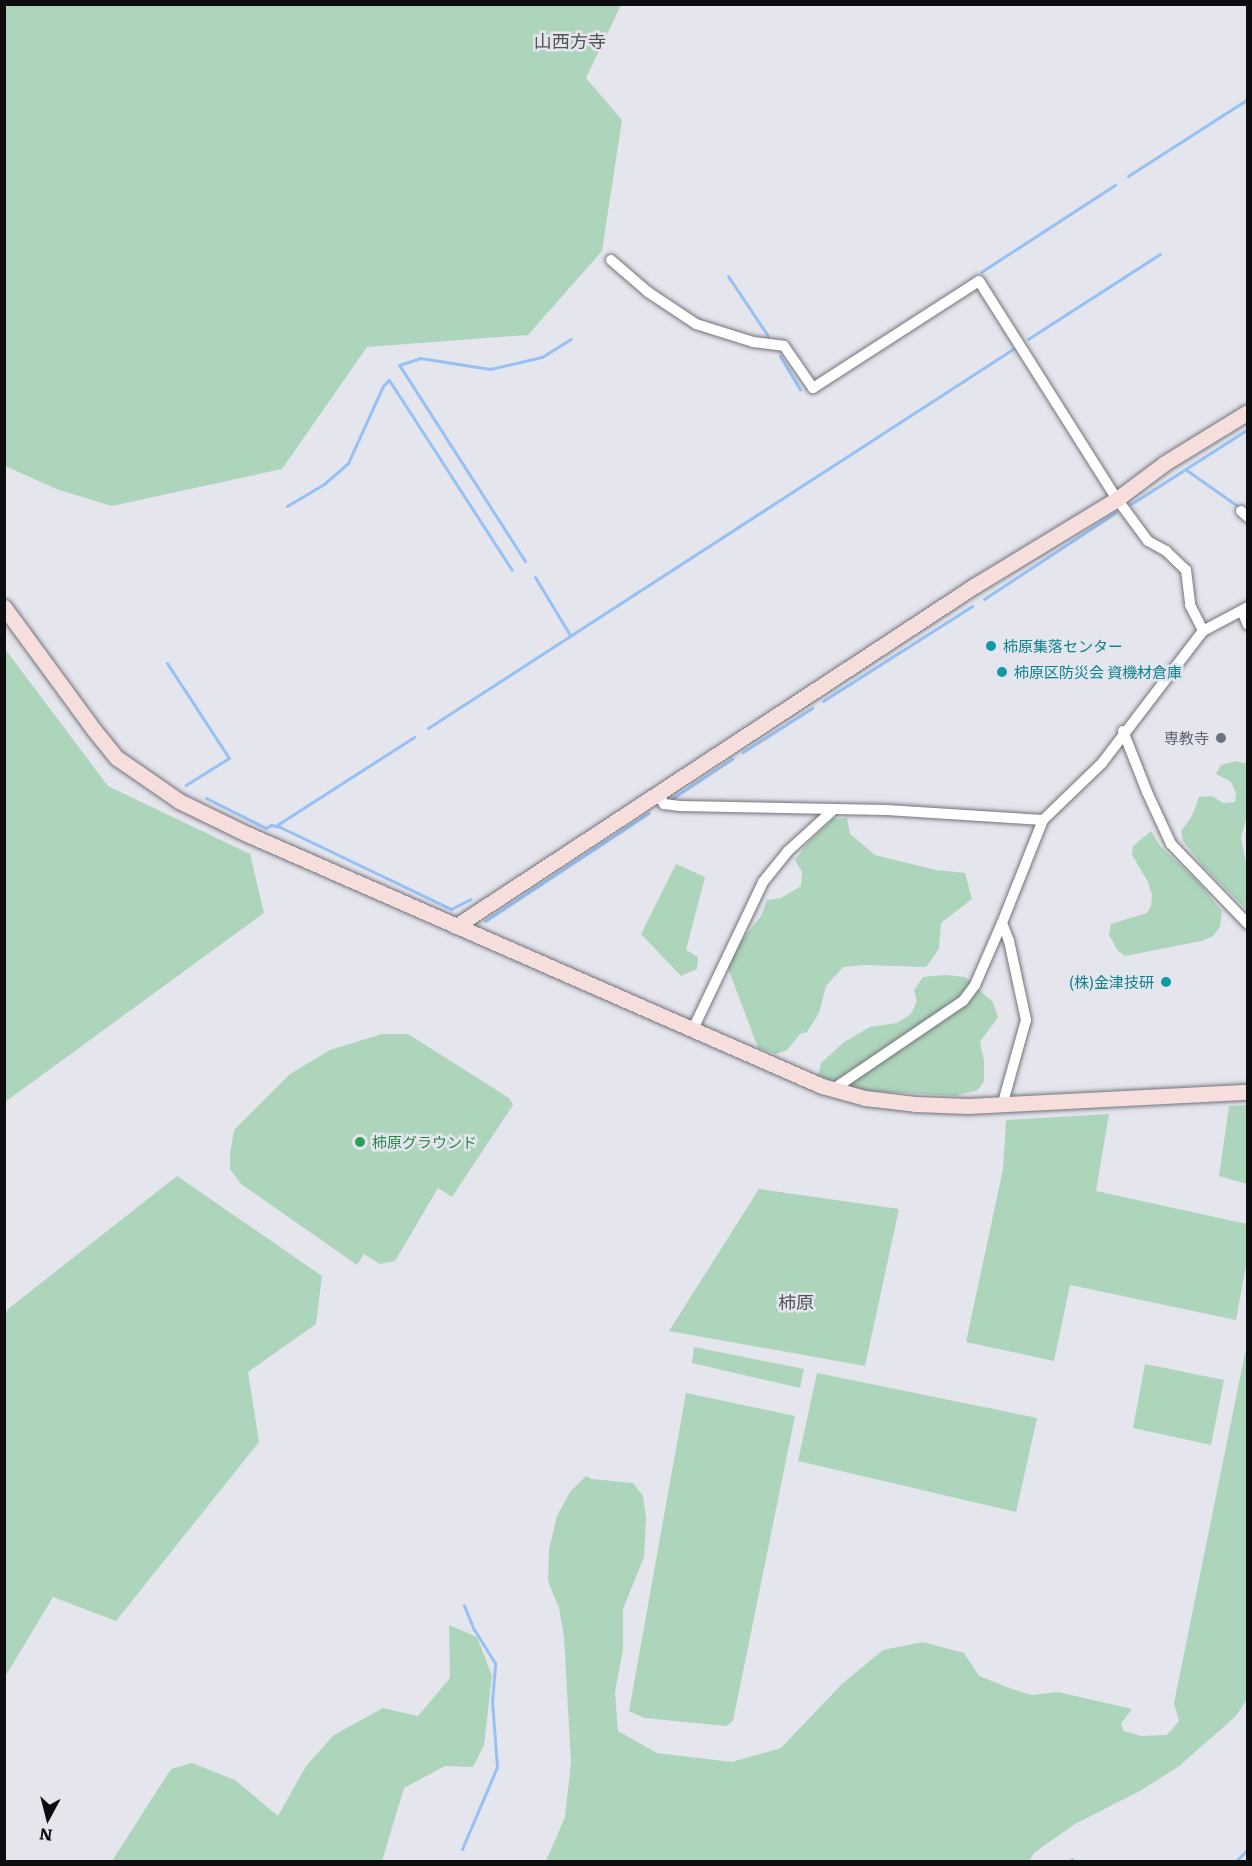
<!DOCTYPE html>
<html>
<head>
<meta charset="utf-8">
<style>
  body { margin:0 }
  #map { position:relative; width:1252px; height:1866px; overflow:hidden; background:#e5e5ee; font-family:Literata,"Noto Sans JP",serif }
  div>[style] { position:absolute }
  .green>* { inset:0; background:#add5bb }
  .stream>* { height:3px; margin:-1.5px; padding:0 1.5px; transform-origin:1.5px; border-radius:1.5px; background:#97c1f5 }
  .roads { filter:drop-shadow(0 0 2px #73737b) drop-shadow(0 0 2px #73737b) }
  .street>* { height:10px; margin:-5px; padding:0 5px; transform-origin:5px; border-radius:5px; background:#fff }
  .secondary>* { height:15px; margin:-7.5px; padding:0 7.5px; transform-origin:7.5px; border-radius:7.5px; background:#f5dedc }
  .dots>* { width:16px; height:16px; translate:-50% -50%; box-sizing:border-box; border:3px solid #e5e5ee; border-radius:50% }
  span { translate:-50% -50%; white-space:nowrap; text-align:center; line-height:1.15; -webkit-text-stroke:5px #e5e5ee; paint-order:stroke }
  .culture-label { font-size:15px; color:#0d838f }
  .left { translate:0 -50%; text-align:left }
  .right { translate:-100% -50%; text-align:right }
  .worship-label { font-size:15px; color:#5b616d }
  .leisure-label { font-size:15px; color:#27864d }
  .quarter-label { font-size:18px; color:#53535a }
  .frame { position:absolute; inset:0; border:6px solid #0d0d10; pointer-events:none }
  .north { position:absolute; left:18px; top:1788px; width:60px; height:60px; -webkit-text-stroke:4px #e5e5ee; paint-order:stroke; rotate:187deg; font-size:16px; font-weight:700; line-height:24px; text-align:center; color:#0d0d10 }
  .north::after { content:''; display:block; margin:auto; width:21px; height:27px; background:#0d0d10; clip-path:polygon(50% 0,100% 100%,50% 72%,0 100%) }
</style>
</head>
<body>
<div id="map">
  <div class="green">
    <i style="clip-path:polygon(5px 4px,621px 5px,586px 78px,622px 120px,602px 251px,528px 335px,367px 347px,282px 469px,112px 506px,59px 490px,5px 466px)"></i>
    <i style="clip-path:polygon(5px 649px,108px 786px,250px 854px,264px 913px,5px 1102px)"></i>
    <i style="clip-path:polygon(1236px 761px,1247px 764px,1247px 816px,1241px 837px,1247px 868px,1247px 910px,1202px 865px,1183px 841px,1181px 831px,1192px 816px,1199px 797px,1212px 796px,1223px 803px,1235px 802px,1236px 793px,1231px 782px,1216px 774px,1221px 765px)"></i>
    <i style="clip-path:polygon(847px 818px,850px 834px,875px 855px,936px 870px,965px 873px,972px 899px,941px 923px,939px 949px,926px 967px,865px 965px,843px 967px,826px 986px,819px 1013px,807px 1032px,800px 1034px,787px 1050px,776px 1054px,758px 1048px,728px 968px,735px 949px,761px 916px,767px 900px,781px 898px,801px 886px,802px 872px,795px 860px,806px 845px,833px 819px)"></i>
    <i style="clip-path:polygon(1151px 831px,1160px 846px,1198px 882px,1222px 911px,1220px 927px,1213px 936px,1201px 941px,1125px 956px,1118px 951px,1109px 935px,1111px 924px,1147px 913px,1151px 906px,1152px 895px,1148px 882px,1132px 855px,1133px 846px)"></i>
    <i style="clip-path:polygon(676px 864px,705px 877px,686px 950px,698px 957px,697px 969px,681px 976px,641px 934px)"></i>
    <i style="clip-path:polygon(945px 975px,965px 977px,993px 1002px,998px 1017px,980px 1042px,984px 1061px,984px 1081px,978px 1090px,955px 1096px,856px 1090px,818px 1076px,821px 1063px,843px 1043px,870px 1027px,897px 1023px,911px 1014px,917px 1001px,914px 990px,923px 977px)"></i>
    <i style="clip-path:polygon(382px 1034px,408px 1034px,509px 1098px,513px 1105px,452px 1197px,438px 1188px,395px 1261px,380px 1264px,364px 1254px,357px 1265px,241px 1184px,230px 1169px,230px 1154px,234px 1130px,290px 1074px,330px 1050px)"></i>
    <i style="clip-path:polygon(1247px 1105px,1248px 1105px,1247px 1184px,1219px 1176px,1229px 1106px)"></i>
    <i style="clip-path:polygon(1109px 1114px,1096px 1191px,1247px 1224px,1247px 1260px,1236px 1320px,1070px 1285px,1054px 1361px,966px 1342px,1003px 1169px,1006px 1120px)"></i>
    <i style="clip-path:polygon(177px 1176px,322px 1276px,316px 1324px,248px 1372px,259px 1442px,116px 1621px,53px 1597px,5px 1677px,5px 1315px,8px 1309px)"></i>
    <i style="clip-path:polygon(759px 1189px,899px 1209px,865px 1366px,669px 1331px)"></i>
    <i style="clip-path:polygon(694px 1347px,804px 1369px,800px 1388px,692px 1363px)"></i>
    <i style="clip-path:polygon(1245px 1353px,1248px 1353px,1247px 1699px,1236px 1716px,1178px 1767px,1140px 1791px,1075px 1824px,1035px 1852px,1029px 1861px,546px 1861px,565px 1817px,571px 1763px,564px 1637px,559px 1608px,548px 1581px,549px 1549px,557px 1516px,570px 1492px,586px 1476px,592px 1479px,633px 1483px,643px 1496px,646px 1518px,644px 1557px,623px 1609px,623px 1649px,615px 1692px,618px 1731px,657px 1753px,732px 1762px,781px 1748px,842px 1684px,883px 1650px,923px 1642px,964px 1653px,979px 1676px,1012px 1689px,1032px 1695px,1058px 1692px,1132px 1709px,1121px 1724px,1124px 1731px,1141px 1736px,1167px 1735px,1179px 1721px,1174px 1703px)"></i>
    <i style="clip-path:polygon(1145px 1364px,1224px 1380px,1211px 1445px,1133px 1428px)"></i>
    <i style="clip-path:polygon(817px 1373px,1037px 1418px,1016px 1512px,798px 1461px)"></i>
    <i style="clip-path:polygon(686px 1393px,795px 1416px,733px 1721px,726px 1726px,644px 1718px,629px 1711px)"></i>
    <i style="clip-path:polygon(449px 1625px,477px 1637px,492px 1676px,484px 1745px,473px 1767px,445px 1766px,404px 1788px,382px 1861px,112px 1861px,171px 1769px,192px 1763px,235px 1780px,278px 1816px,306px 1766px,334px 1735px,383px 1708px,418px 1716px,450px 1678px)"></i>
  </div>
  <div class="stream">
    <i style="left:1128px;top:176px;width:143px;rotate:-32.7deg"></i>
    <i style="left:981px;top:272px;width:160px;rotate:-33deg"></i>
    <i style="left:728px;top:276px;width:72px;rotate:56.3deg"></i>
    <i style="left:1028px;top:339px;width:157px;rotate:-32.8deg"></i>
    <i style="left:780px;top:356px;width:39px;rotate:59deg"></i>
    <i style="left:1185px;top:469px;width:70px;rotate:35.1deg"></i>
    <i style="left:1131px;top:504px;width:139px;rotate:-32.7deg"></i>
    <i style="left:287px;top:506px;width:43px;rotate:-30.7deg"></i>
    <i style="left:324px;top:484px;width:32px;rotate:-41deg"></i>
    <i style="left:348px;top:463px;width:85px;rotate:-65.6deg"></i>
    <i style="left:383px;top:386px;width:8px;rotate:-45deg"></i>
    <i style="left:389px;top:380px;width:226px;rotate:57.1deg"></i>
    <i style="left:525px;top:561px;width:233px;rotate:-122.7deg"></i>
    <i style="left:399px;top:365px;width:22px;rotate:-18deg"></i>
    <i style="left:420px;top:358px;width:71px;rotate:8.9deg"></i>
    <i style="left:490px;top:369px;width:53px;rotate:-13deg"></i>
    <i style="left:542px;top:357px;width:34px;rotate:-32deg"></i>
    <i style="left:535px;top:577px;width:68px;rotate:58.9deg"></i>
    <i style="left:984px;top:599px;width:157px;rotate:-33.3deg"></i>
    <i style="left:167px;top:663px;width:113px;rotate:56.9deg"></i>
    <i style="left:229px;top:758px;width:51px;rotate:147.9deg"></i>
    <i style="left:823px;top:701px;width:177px;rotate:-32.5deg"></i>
    <i style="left:428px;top:728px;width:697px;rotate:-32.94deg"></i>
    <i style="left:743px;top:752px;width:82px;rotate:-32.5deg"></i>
    <i style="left:206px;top:798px;width:67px;rotate:26.6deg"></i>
    <i style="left:266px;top:828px;width:6px;rotate:-31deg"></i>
    <i style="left:271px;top:825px;width:9px;rotate:13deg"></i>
    <i style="left:280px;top:827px;width:190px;rotate:25.6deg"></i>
    <i style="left:451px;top:909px;width:22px;rotate:-27deg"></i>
    <i style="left:673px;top:798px;width:71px;rotate:-33.5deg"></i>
    <i style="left:277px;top:825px;width:163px;rotate:-32.7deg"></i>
    <i style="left:485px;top:921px;width:196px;rotate:-33.4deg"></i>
    <i style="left:462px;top:1849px;width:89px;rotate:-66.9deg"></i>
    <i style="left:497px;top:1767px;width:66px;rotate:-94.3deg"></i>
    <i style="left:492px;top:1701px;width:38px;rotate:-85deg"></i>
    <i style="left:495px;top:1663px;width:39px;rotate:-122deg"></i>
    <i style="left:474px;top:1630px;width:27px;rotate:-112deg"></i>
    <i style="left:1069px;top:1862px;width:4px;rotate:-45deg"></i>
    <i style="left:1235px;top:1862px;width:18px;rotate:-45deg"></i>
  </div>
  <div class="roads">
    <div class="street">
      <i style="left:611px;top:260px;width:49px;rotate:40.9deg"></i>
      <i style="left:648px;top:292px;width:58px;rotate:33.7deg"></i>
      <i style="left:696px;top:324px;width:60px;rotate:17.5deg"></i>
      <i style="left:753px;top:342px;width:31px;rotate:7deg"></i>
      <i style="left:784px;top:346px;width:51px;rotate:55.4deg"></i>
      <i style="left:813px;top:388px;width:197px;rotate:-32.8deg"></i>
      <i style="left:979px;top:281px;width:258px;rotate:57.7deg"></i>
      <i style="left:1117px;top:499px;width:52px;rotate:53.6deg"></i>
      <i style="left:1148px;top:541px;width:21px;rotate:29deg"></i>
      <i style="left:1166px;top:551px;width:28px;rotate:44deg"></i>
      <i style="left:1186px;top:570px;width:35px;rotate:83deg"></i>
      <i style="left:1190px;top:605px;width:29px;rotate:63deg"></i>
      <i style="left:1241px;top:511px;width:9px;rotate:41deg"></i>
      <i style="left:1242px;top:611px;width:15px;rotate:67deg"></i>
      <i style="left:1123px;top:731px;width:66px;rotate:68.5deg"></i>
      <i style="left:1147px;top:792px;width:57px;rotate:65.2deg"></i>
      <i style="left:1171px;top:844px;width:111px;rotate:46.1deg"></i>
      <i style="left:658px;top:794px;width:12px;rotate:59deg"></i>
      <i style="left:664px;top:804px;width:16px;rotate:7deg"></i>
      <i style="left:680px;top:806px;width:207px;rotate:1.1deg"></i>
      <i style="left:887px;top:810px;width:156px;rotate:3.7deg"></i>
      <i style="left:693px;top:1029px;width:163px;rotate:-64.5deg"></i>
      <i style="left:763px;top:882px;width:40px;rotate:-51deg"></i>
      <i style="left:788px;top:851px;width:61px;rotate:-42.3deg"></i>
      <i style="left:832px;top:1090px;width:158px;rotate:-34.2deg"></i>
      <i style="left:963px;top:1001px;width:20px;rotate:-53deg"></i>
      <i style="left:975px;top:985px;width:68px;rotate:-66.5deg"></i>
      <i style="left:1002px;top:1106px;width:89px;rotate:-74.4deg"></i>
      <i style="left:1026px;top:1020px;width:81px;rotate:-102.1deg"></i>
      <i style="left:1009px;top:941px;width:19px;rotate:-111deg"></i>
      <i style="left:1002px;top:923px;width:111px;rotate:-68.3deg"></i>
      <i style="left:1043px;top:820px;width:82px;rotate:-44deg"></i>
      <i style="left:1102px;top:763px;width:166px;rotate:-52.6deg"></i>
      <i style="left:1203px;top:631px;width:51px;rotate:-28.1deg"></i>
    </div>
    <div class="secondary">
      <i style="left:4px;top:607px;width:152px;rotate:53.8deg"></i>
      <i style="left:94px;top:730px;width:36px;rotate:51deg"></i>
      <i style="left:117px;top:758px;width:75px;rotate:34.7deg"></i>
      <i style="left:179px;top:801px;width:76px;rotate:25.9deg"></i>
      <i style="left:247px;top:834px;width:628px;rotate:23.67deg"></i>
      <i style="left:822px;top:1086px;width:45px;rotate:15.6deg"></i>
      <i style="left:865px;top:1098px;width:50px;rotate:6.8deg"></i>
      <i style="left:915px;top:1104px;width:53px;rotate:2.2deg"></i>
      <i style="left:968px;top:1106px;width:280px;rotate:-2.9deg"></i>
      <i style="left:456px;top:926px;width:620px;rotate:-33.28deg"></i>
      <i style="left:974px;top:586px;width:167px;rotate:-31.3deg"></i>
      <i style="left:1117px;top:499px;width:60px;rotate:-36.9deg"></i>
      <i style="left:1165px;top:463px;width:97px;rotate:-31.6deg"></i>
    </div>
  </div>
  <div class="dots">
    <i style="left:991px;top:646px;background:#0f9aa8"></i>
    <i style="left:1002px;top:672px;background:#0f9aa8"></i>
    <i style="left:1221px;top:738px;background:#6b7280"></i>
    <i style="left:1166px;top:982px;background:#0f9aa8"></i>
    <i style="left:360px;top:1142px;background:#2e9e5b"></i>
  </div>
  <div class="culture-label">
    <span class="left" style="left:1003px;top:646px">柿原集落センター</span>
    <span class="left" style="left:1014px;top:672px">柿原区防災会 資機材倉庫</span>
    <span class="right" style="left:1154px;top:982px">(株)金津技研</span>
  </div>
  <div class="worship-label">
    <span class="right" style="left:1209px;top:738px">専教寺</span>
  </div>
  <div class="leisure-label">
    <span class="left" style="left:372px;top:1142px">柿原グラウンド</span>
  </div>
  <div class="quarter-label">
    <span style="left:570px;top:41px">山西方寺</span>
    <span style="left:796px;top:1302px">柿原</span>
  </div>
  <div class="frame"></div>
  <div class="north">N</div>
</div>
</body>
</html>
